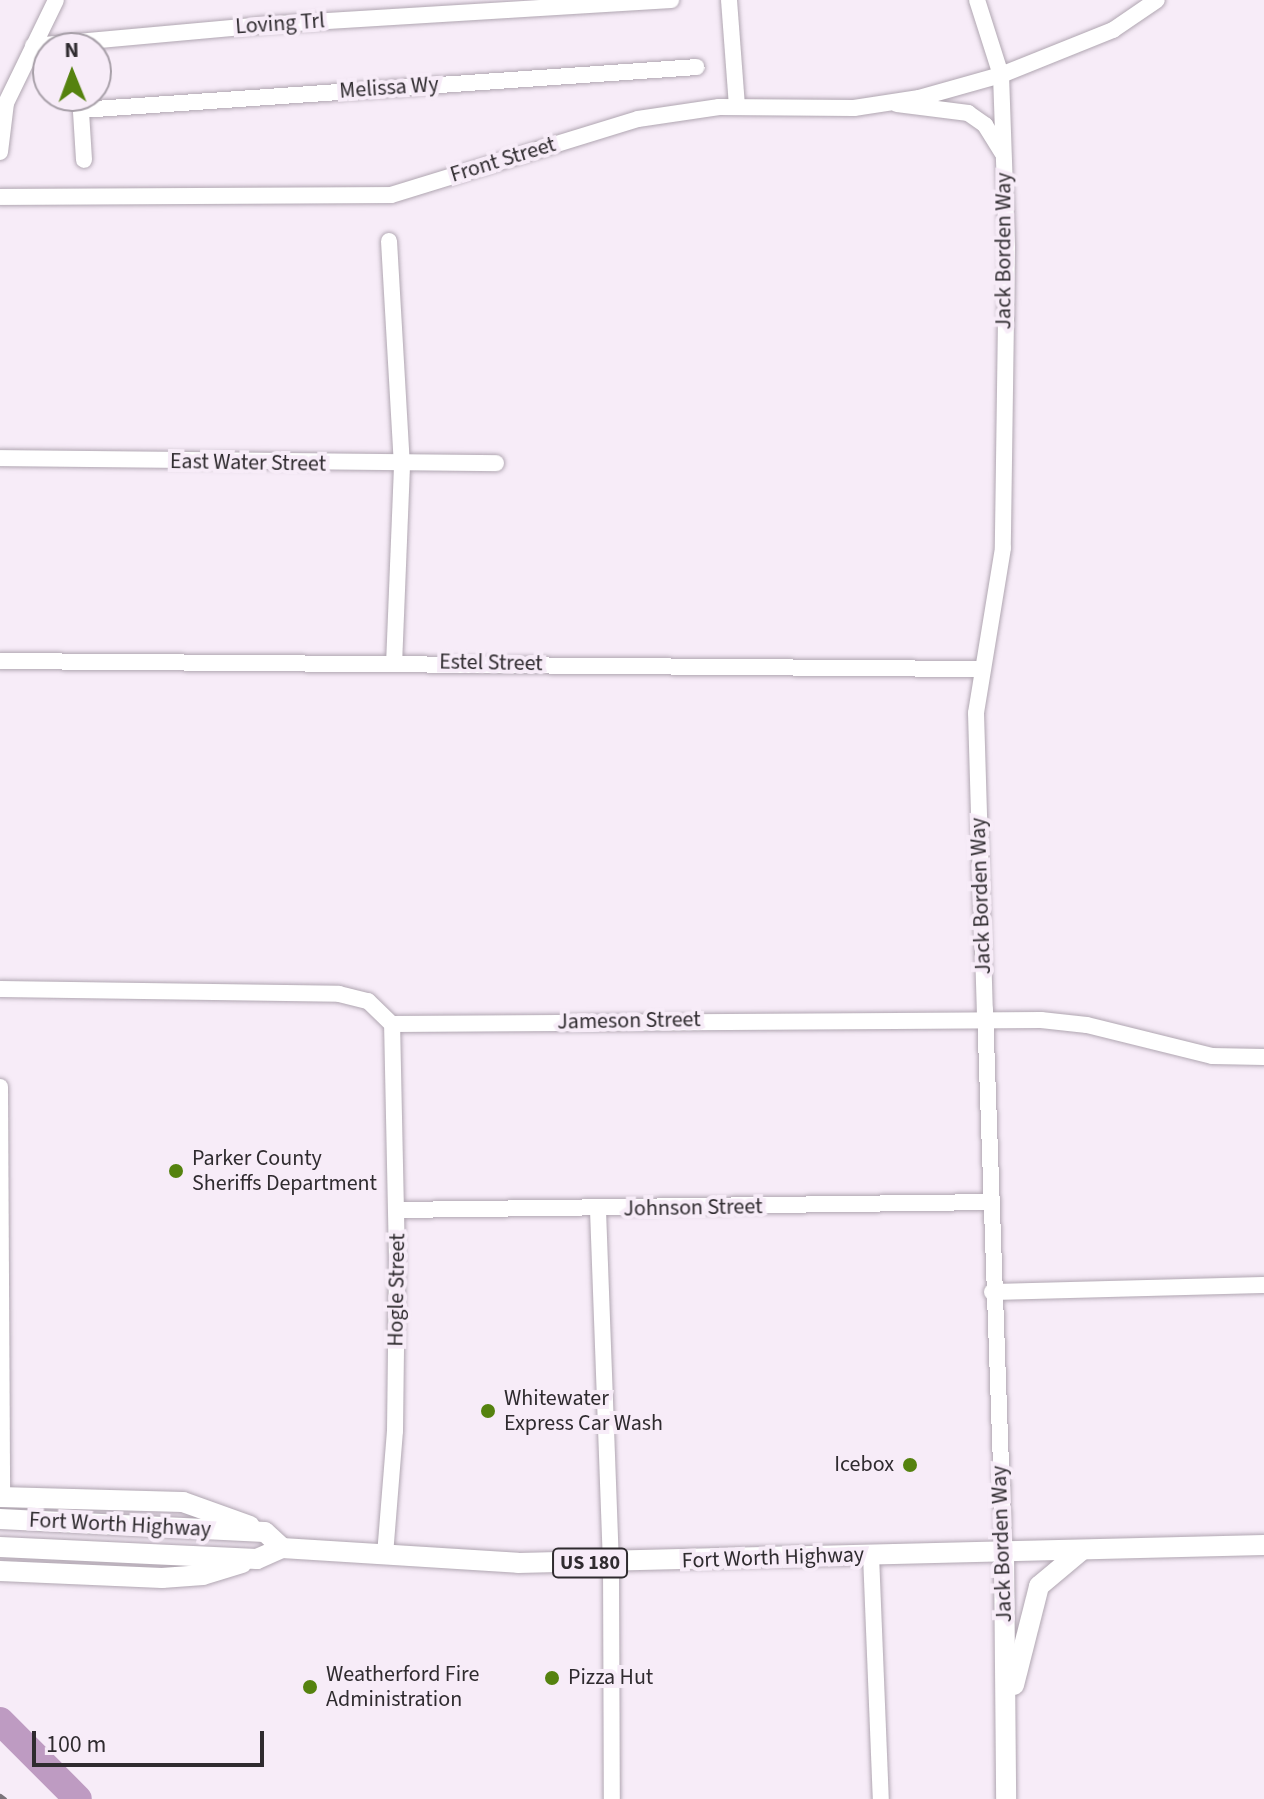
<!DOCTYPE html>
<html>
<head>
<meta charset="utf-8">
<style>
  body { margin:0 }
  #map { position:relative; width:1264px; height:1799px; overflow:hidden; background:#f7ecf8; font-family:"Source Sans 3",sans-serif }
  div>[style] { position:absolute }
  .river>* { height:28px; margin:-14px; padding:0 14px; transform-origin:14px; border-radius:14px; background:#be9bc2 }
  .roads { filter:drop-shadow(0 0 2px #b0a6b1) drop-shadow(0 0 2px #b0a6b1) }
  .minor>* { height:16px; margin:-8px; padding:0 8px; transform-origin:8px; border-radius:8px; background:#fff }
  .major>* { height:20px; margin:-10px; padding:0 10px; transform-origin:10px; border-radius:10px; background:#fff }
  .rail>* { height:5px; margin:-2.5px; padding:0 2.5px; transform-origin:2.5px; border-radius:2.5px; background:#7b747b }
  .dots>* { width:22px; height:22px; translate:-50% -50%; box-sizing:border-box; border:4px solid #f7ecf8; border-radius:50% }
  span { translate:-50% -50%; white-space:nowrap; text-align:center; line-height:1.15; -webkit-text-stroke:8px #f7ecf8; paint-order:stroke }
  .shield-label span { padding:2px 6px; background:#f7ecf8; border:2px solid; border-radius:6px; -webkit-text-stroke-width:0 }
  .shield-label { font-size:20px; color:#2f2b2f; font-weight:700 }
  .street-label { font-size:22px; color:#2f2b2f }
  .poi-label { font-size:22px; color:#2f2b2f }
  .left { translate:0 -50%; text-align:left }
  .right { translate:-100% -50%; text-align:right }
  .north { position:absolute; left:32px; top:32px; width:80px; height:80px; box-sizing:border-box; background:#f7ecf8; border:2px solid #a79fa8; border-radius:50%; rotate:359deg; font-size:22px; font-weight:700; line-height:32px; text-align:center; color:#2f2b2f }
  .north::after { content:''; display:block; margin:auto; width:28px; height:36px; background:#55820f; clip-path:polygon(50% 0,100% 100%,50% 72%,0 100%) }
  .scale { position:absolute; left:32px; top:1731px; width:232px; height:36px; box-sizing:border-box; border:4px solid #2f2b2f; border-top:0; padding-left:10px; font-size:24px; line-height:28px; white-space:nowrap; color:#2f2b2f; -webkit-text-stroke:6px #f7ecf8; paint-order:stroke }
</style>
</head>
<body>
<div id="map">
  <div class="river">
    <i style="left:0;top:1721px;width:110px;rotate:45deg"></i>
  </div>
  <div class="roads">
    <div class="minor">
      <i style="left:729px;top:0;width:107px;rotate:85.7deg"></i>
      <i style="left:977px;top:0;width:79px;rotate:72.3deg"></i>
      <i style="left:1001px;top:75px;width:171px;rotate:88deg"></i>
      <i style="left:1007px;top:246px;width:302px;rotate:90.8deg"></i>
      <i style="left:1003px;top:548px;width:167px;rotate:99.3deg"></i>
      <i style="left:976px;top:713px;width:304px;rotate:88.3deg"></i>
      <i style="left:33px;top:46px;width:230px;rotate:-5.2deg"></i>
      <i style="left:262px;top:25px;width:410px;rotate:-3.5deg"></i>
      <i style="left:80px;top:96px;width:64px;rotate:86.4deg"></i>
      <i style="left:897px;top:104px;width:72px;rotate:7.2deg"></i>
      <i style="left:968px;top:113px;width:21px;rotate:35deg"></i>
      <i style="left:985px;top:125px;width:32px;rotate:58deg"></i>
      <i style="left:81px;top:110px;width:617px;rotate:-3.99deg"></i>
      <i style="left:0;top:152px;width:49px;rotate:-83deg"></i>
      <i style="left:6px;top:103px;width:114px;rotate:-64.1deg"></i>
      <i style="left:0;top:197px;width:391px;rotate:-0.3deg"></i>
      <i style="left:391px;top:195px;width:258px;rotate:-17.1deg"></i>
      <i style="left:638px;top:119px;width:82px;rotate:-8.4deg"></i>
      <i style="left:719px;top:107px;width:135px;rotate:0.4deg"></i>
      <i style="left:854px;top:108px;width:66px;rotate:-8.7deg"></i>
      <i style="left:919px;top:98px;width:85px;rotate:-15.7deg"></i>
      <i style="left:1001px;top:75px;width:121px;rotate:-21.9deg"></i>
      <i style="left:1113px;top:30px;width:53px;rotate:-34.3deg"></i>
      <i style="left:389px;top:241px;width:225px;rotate:86.7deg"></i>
      <i style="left:402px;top:466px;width:196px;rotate:92.3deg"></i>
      <i style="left:0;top:458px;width:496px;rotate:0.6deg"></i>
      <i style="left:0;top:661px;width:981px;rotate:0.47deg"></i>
      <i style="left:0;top:989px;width:339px;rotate:0.8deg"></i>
      <i style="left:339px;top:994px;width:30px;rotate:14deg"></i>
      <i style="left:368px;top:1001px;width:33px;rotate:44deg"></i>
      <i style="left:392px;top:1024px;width:649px;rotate:-0.35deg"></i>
      <i style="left:1041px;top:1020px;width:46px;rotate:6.2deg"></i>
      <i style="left:1087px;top:1025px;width:129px;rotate:13.9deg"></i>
      <i style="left:1212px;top:1056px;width:52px;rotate:1.1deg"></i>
      <i style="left:985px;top:1010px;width:542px;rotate:87.99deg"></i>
      <i style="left:0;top:1087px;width:410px;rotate:89.7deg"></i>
      <i style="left:397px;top:1210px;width:592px;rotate:-0.77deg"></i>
      <i style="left:598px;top:1210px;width:353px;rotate:87.9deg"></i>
      <i style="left:611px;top:1563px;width:236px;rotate:89.8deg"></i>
      <i style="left:992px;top:1292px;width:272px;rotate:-1.5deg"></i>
      <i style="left:385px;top:1555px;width:124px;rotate:-85.4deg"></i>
      <i style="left:395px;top:1431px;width:171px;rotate:-89.3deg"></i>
      <i style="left:397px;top:1260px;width:236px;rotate:-91.2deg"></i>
      <i style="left:871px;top:1555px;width:244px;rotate:87.7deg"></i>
    </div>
    <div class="major">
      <i style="left:0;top:1497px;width:183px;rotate:1.6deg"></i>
      <i style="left:183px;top:1502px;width:71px;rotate:19.7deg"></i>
      <i style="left:0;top:1519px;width:265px;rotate:2.8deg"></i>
      <i style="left:265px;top:1532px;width:23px;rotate:43deg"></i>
      <i style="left:0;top:1547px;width:257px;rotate:2.7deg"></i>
      <i style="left:257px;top:1559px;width:27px;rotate:-24deg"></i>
      <i style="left:282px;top:1548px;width:236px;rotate:3.6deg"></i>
      <i style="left:518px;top:1563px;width:746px;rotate:-1.38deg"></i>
      <i style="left:1004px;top:1552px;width:247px;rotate:89.5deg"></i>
      <i style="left:0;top:1571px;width:162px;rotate:2.5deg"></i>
      <i style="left:162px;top:1578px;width:41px;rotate:-4.2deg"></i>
      <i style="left:203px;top:1575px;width:41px;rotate:-17.1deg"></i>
      <i style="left:1014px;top:1685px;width:102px;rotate:-75.8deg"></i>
      <i style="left:1039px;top:1586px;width:56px;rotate:-39.9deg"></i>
    </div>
  </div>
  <div class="rail">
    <i style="left:0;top:1796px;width:5px;rotate:37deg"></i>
  </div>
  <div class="dots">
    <i style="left:176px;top:1171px;background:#55820f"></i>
    <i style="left:488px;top:1411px;background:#55820f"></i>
    <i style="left:910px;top:1465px;background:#55820f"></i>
    <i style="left:552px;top:1678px;background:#55820f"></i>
    <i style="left:310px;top:1687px;background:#55820f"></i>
  </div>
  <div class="shield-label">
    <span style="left:590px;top:1563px">US 180</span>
  </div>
  <div class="street-label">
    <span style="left:280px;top:24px;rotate:-4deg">Loving Trl</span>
    <span style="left:389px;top:88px;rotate:-4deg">Melissa Wy</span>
    <span style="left:503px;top:160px;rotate:-17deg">Front Street</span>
    <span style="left:1004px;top:251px;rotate:-90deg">Jack Borden Way</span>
    <span style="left:248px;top:463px;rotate:1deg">East Water Street</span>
    <span style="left:491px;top:663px;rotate:1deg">Estel Street</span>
    <span style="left:981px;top:896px;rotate:-92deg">Jack Borden Way</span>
    <span style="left:629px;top:1021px;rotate:-1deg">Jameson Street</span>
    <span style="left:693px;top:1208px;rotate:-1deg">Johnson Street</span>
    <span style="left:397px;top:1290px;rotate:-89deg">Hogle Street</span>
    <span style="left:120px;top:1525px;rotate:3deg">Fort Worth Highway</span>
    <span style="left:1002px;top:1544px;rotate:-92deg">Jack Borden Way</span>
    <span style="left:773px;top:1558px;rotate:-2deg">Fort Worth Highway</span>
  </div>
  <div class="poi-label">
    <span class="left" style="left:192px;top:1171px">Parker County<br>Sheriffs Department</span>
    <span class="left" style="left:504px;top:1411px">Whitewater<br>Express Car Wash</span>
    <span class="right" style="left:894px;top:1465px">Icebox</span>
    <span class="left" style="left:326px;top:1687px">Weatherford Fire<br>Administration</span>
    <span class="left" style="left:568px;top:1678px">Pizza Hut</span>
  </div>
  <div class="north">N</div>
  <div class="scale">100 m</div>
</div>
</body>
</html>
